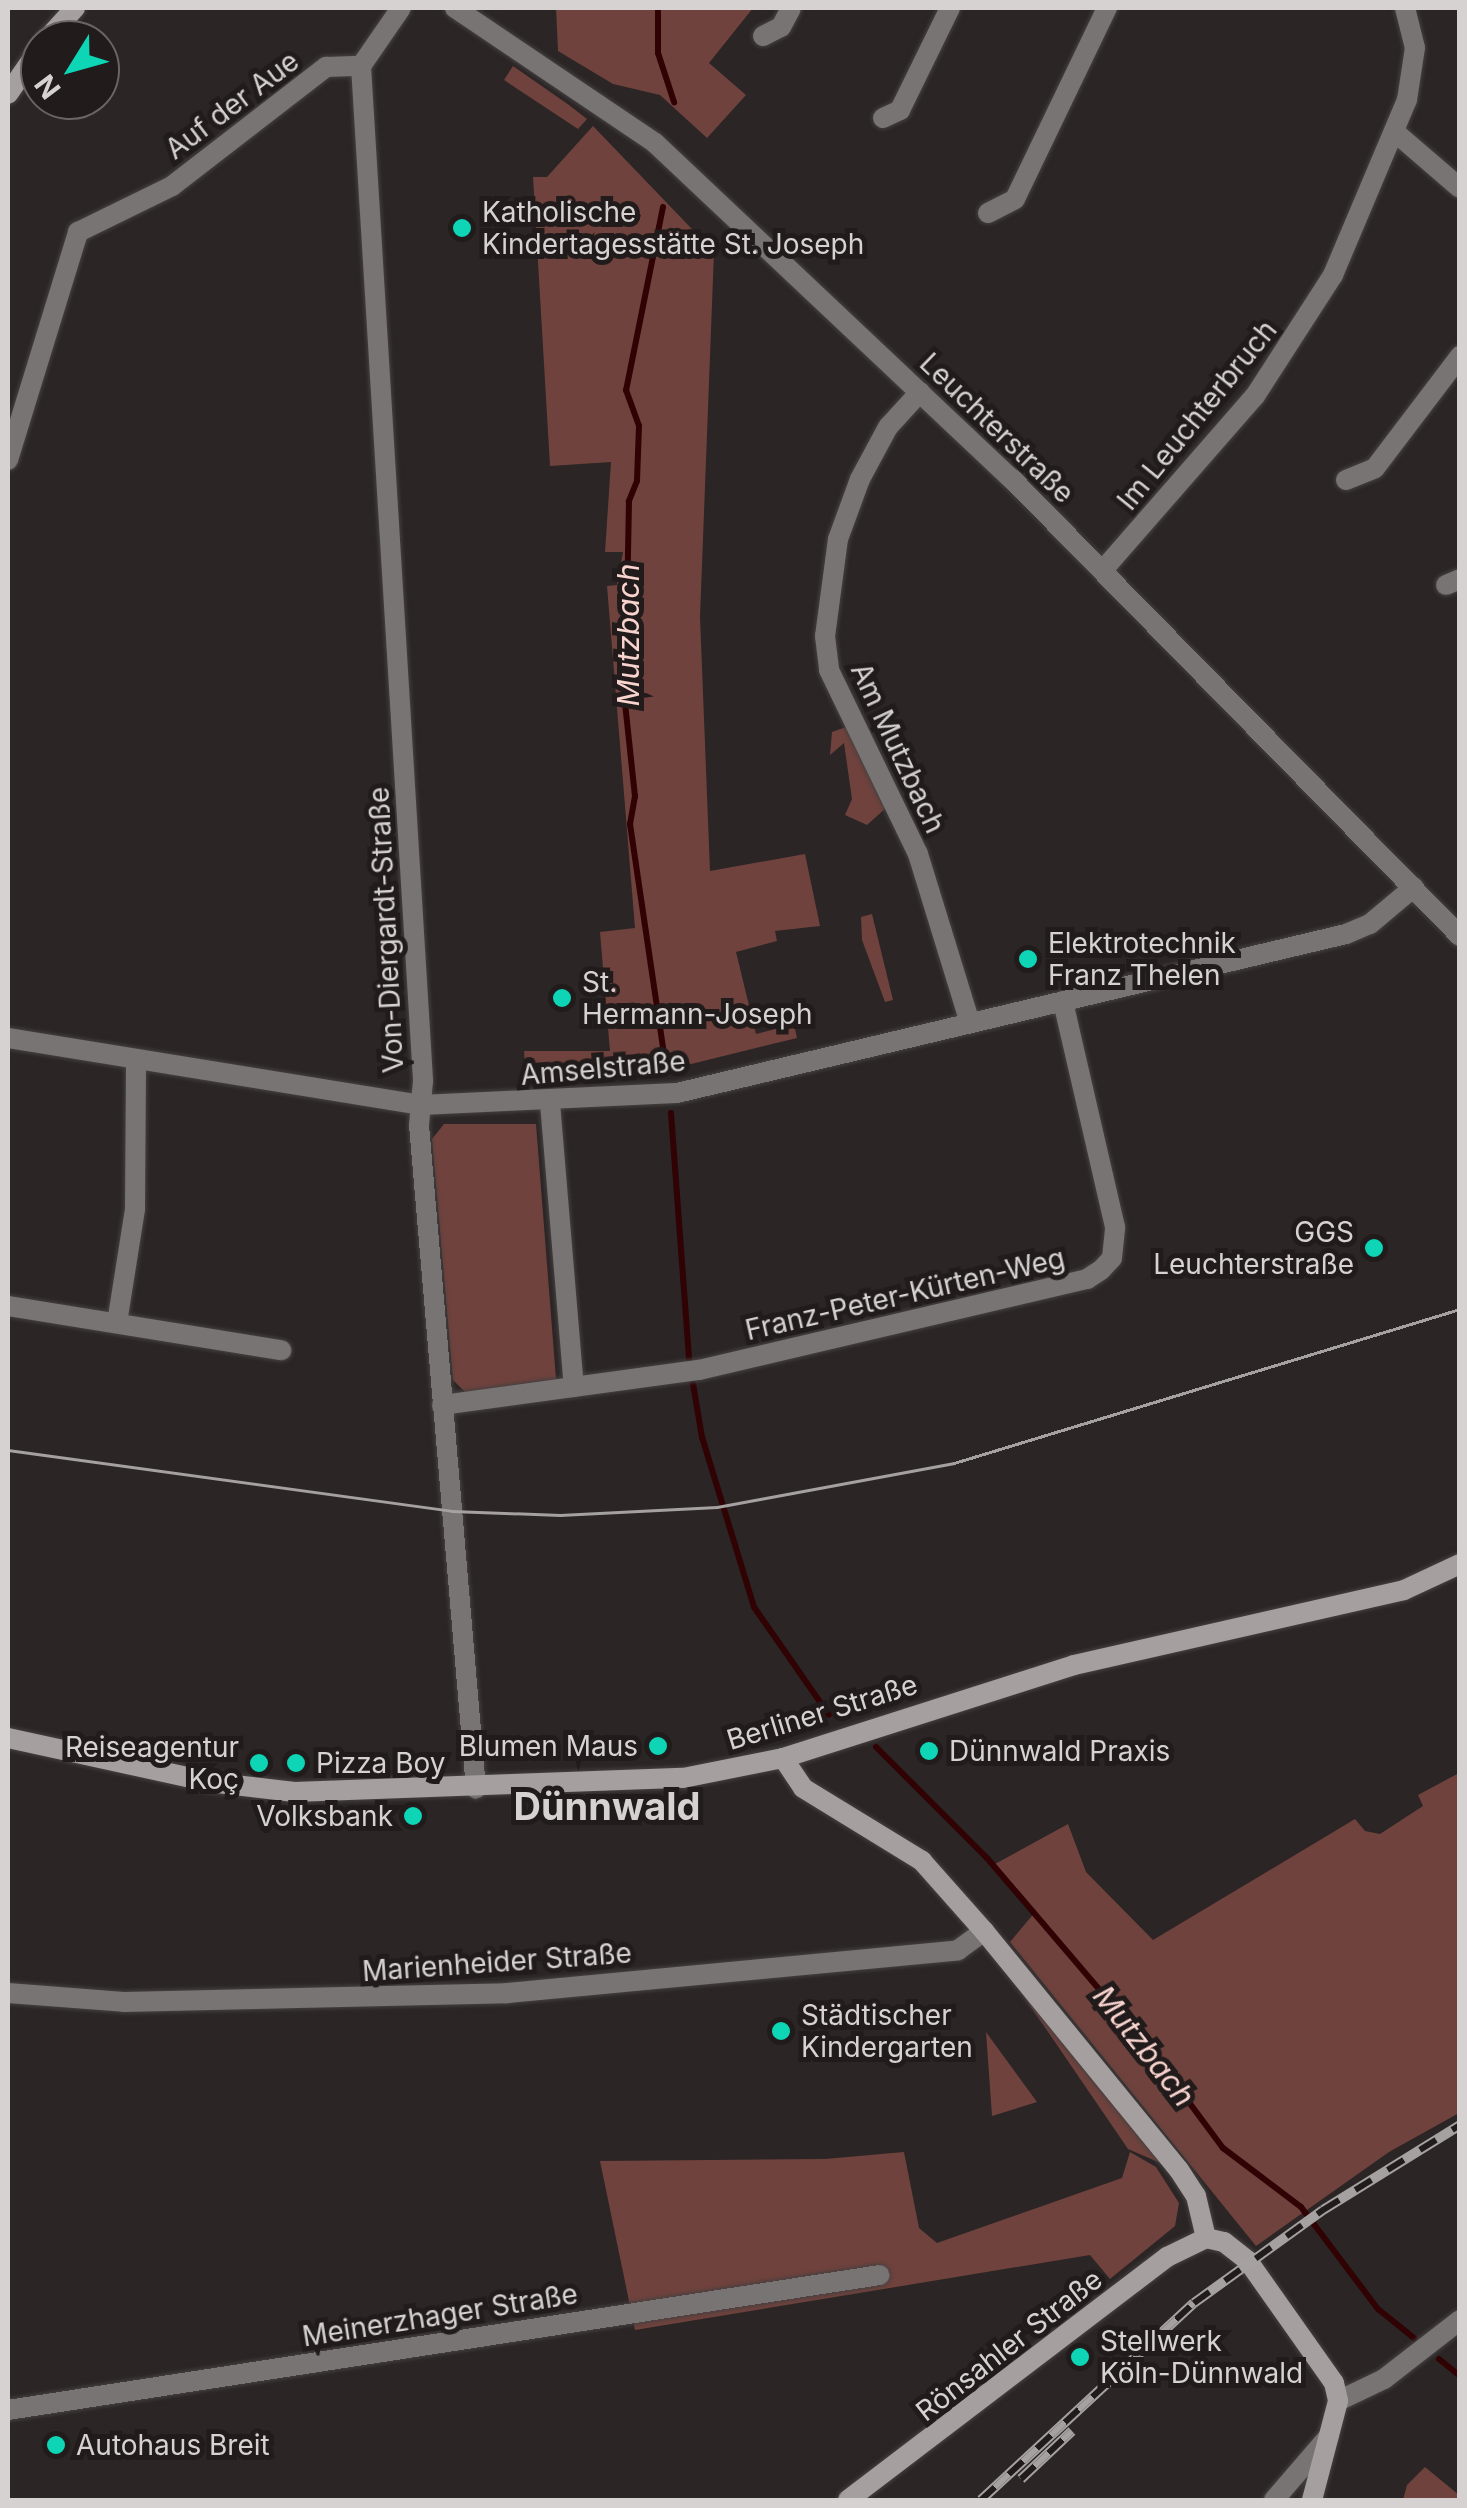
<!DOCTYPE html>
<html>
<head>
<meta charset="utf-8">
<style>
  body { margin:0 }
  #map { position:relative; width:1467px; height:2508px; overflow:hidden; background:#2b2525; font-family:Inter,sans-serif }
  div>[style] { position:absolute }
  .green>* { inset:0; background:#70423d }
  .stream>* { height:6px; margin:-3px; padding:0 3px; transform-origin:3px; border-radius:3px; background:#300203 }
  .roads { filter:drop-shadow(0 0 2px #464141) drop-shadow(0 0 2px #464141) }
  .minor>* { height:20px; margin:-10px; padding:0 10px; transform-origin:10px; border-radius:10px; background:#777473 }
  .tertiary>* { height:20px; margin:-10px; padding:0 10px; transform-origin:10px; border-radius:10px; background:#777473 }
  .secondary>* { height:20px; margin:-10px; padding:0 10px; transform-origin:10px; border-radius:10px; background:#a5a09f }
  .tram>* { height:2.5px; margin:-1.25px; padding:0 1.25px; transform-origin:1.25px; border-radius:1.25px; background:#a5a1a1 }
  .rail>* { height:10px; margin-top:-5px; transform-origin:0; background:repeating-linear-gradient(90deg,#211c1b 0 19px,#a5a1a1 0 38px); box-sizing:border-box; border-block:2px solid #a5a1a1 }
  .dots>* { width:28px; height:28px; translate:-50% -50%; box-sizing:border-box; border:5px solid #211c1b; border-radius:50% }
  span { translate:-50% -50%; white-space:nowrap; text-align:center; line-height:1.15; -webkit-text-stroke:10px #211c1b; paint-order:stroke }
  .street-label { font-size:28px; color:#d6d2d2 }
  .poi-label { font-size:28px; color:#d6d2d2 }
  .left { translate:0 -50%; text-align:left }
  .right { translate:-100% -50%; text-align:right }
  .water-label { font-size:30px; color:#f9d4cf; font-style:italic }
  .district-label { font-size:38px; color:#d6d2d2; font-weight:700 }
  .frame { position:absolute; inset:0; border:10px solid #d6d2d2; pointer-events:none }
  .north { position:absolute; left:20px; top:20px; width:100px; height:100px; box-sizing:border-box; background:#211c1b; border:2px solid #696564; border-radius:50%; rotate:233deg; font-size:28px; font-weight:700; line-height:40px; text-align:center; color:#d6d2d2 }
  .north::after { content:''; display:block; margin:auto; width:35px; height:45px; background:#0dd5b5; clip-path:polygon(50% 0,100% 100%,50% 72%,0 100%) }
</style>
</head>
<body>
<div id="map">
  <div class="green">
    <i style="clip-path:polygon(556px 8px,753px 8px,709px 63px,746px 95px,707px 138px,660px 95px,613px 84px,558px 51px)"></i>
    <i style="clip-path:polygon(513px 66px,569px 105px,587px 119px,578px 129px,504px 80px)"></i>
    <i style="clip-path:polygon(593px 126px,714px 252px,700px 617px,710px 871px,805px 854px,820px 926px,775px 931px,777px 941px,736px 952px,756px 1034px,794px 1024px,797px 1038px,675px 1068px,526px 1079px,524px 1051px,610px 1051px,600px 932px,635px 928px,607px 586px,617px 585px,623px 552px,605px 552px,611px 462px,550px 466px,533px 177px,547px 177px)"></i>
    <i style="clip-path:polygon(846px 727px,886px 808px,867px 825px,845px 815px,852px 799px,844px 743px,830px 755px,832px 732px)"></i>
    <i style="clip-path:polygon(872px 914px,893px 1000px,885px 1002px,862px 940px,861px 917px)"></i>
    <i style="clip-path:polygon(444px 1124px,536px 1124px,556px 1379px,465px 1392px,453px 1380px,432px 1139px)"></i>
    <i style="clip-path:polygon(1459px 1773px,1459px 2113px,1389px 2152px,1256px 2246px,1010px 1942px,1036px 1911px,995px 1864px,1068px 1824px,1086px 1872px,1153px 1940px,1355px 1819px,1365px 1831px,1380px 1834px,1423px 1806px,1418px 1795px)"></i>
    <i style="clip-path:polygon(1001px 1963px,1165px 2165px,1128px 2149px)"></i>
    <i style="clip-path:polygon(986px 2032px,1037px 2102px,992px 2116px)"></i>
    <i style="clip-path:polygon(904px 2152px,919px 2228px,937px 2243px,1122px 2178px,1130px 2152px,1156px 2167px,1179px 2203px,1175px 2226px,1110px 2279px,1090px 2255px,635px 2330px,600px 2161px,825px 2159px)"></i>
    <i style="clip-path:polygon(1425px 2467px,1459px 2495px,1459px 2500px,1403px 2500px,1407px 2485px)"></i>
  </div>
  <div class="stream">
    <i style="left:658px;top:8px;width:45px;rotate:90deg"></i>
    <i style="left:658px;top:53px;width:52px;rotate:71.9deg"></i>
    <i style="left:663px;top:207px;width:187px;rotate:101.4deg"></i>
    <i style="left:626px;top:390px;width:38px;rotate:70deg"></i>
    <i style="left:639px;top:426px;width:55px;rotate:92.1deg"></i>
    <i style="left:637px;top:481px;width:22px;rotate:112deg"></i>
    <i style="left:629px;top:501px;width:202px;rotate:91.1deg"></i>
    <i style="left:625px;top:703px;width:94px;rotate:83.9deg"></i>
    <i style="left:635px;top:796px;width:28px;rotate:100deg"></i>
    <i style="left:630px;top:824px;width:247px;rotate:81.6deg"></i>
    <i style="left:671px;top:1113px;width:247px;rotate:85.8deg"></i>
    <i style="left:693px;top:1384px;width:54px;rotate:80.4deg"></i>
    <i style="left:702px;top:1437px;width:178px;rotate:73deg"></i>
    <i style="left:754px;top:1607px;width:131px;rotate:55.2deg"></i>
    <i style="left:876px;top:1747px;width:157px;rotate:45deg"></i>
    <i style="left:987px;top:1858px;width:243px;rotate:49.5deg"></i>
    <i style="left:1145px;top:2043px;width:131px;rotate:53.4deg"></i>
    <i style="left:1223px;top:2148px;width:98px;rotate:37.1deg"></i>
    <i style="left:1301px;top:2207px;width:128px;rotate:53deg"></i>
    <i style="left:1378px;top:2309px;width:46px;rotate:38.9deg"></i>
    <i style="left:1439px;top:2359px;width:27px;rotate:39deg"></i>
  </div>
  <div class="roads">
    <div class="minor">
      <i style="left:763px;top:36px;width:20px;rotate:-27deg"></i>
      <i style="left:781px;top:27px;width:21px;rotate:-62deg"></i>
      <i style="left:361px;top:66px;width:1017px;rotate:86.5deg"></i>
      <i style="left:423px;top:1081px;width:44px;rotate:95.2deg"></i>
      <i style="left:419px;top:1125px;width:666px;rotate:85.09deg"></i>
      <i style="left:883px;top:118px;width:19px;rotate:-25deg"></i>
      <i style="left:900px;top:110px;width:114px;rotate:-63.9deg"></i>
      <i style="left:1396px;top:133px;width:84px;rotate:40.7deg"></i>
      <i style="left:988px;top:213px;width:30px;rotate:-27deg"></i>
      <i style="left:1015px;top:199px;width:212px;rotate:-64.3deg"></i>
      <i style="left:920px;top:392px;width:47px;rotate:132.4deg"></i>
      <i style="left:888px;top:427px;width:59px;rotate:118.3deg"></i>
      <i style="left:860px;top:479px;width:64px;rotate:110.1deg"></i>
      <i style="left:838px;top:539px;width:98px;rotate:97.6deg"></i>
      <i style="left:825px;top:636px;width:34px;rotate:83deg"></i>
      <i style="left:829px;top:670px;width:204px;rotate:64.2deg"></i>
      <i style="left:918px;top:854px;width:177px;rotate:72.9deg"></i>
      <i style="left:8px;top:460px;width:239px;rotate:-72.9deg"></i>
      <i style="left:78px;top:232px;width:105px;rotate:-26.1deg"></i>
      <i style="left:172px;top:186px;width:195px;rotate:-37.7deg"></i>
      <i style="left:326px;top:67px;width:35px;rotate:-2deg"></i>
      <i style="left:361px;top:66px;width:70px;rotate:-55.4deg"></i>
      <i style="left:1346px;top:480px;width:31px;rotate:-22deg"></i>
      <i style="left:1375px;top:468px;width:141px;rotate:-52.8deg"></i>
      <i style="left:1103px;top:570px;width:231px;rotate:-48.9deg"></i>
      <i style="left:1255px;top:396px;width:144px;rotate:-57.2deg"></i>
      <i style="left:1333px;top:275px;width:190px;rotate:-67.1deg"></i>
      <i style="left:1407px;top:100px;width:53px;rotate:-81.3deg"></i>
      <i style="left:1415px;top:48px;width:41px;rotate:-104deg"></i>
      <i style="left:1446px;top:585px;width:15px;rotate:-23deg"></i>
      <i style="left:8px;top:1038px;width:417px;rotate:9.2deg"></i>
      <i style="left:420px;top:1105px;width:257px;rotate:-2.7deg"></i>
      <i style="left:677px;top:1093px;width:688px;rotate:-13.37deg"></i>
      <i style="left:1346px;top:934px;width:26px;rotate:-23deg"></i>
      <i style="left:1370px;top:924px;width:57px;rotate:-40.1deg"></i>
      <i style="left:550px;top:1103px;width:285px;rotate:85.2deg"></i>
      <i style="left:8px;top:1306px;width:277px;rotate:9.2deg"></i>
      <i style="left:117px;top:1323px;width:115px;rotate:-81deg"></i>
      <i style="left:135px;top:1209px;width:150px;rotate:-89.6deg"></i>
      <i style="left:442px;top:1405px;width:259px;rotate:-7.8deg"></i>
      <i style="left:699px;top:1370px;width:399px;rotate:-13.2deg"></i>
      <i style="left:1087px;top:1279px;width:17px;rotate:-33deg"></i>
      <i style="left:1101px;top:1270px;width:16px;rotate:-47deg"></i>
      <i style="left:1112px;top:1258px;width:31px;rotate:-84deg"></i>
      <i style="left:1115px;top:1227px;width:232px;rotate:-103deg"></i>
      <i style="left:8px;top:1993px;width:116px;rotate:4.4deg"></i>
      <i style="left:124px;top:2002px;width:383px;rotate:-1.3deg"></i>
      <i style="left:507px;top:1993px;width:453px;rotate:-5.4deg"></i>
      <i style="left:958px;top:1950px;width:32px;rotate:-36deg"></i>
      <i style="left:1338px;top:2401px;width:51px;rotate:-25.6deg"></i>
      <i style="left:1384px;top:2379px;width:96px;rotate:-37.8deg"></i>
      <i style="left:8px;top:2410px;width:882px;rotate:-8.8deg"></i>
      <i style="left:1274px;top:2500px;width:84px;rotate:-49.3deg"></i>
    </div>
    <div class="tertiary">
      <i style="left:455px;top:8px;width:241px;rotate:34deg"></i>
      <i style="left:655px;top:143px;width:490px;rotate:43.3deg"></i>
      <i style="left:1012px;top:479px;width:640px;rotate:45.57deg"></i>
    </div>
    <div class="secondary">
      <i style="left:46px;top:40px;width:43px;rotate:-47.8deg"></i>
      <i style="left:8px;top:94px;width:56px;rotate:-55.2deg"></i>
      <i style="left:8px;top:1738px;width:206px;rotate:12.3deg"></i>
      <i style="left:209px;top:1782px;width:86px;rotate:6.7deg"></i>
      <i style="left:294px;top:1792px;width:389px;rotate:-2.1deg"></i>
      <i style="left:683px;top:1778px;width:102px;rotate:-11.3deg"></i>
      <i style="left:783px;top:1758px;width:305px;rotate:-17.7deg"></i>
      <i style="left:1074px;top:1665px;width:338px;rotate:-12.8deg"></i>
      <i style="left:1404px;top:1590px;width:62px;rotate:-24.9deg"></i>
      <i style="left:783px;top:1758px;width:36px;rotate:56deg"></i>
      <i style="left:803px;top:1788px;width:140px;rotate:31.5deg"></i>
      <i style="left:922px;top:1861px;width:94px;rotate:48.5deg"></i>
      <i style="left:984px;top:1931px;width:308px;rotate:50.8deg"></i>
      <i style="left:1179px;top:2170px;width:31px;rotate:57deg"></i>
      <i style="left:1196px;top:2196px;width:43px;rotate:76.6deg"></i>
      <i style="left:848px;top:2500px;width:401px;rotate:-37.3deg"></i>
      <i style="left:1167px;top:2257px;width:43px;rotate:-26deg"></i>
      <i style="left:1206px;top:2238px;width:18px;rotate:13deg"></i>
      <i style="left:1224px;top:2242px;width:31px;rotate:38deg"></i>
      <i style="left:1248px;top:2261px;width:149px;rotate:54.8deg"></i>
      <i style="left:1334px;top:2383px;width:18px;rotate:77deg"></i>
      <i style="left:1338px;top:2401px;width:102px;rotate:104.7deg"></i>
    </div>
  </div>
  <div class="tram">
    <i style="left:8px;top:1450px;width:448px;rotate:7.8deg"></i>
    <i style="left:452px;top:1511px;width:108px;rotate:2.1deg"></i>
    <i style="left:560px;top:1515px;width:157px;rotate:-2.9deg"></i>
    <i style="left:717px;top:1507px;width:241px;rotate:-10.5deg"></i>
    <i style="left:954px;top:1463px;width:529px;rotate:-16.93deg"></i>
  </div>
  <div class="rail">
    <i style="left:1021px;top:2479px;width:70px;rotate:-43.3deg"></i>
    <i style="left:981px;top:2500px;width:290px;rotate:-42.8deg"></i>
    <i style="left:1194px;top:2303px;width:159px;rotate:-35.8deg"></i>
    <i style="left:1323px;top:2210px;width:161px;rotate:-31.8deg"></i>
  </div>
  <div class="dots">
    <i style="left:462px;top:228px;background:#0dd5b5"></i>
    <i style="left:1028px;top:959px;background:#0dd5b5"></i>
    <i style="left:562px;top:998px;background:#0dd5b5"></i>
    <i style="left:1374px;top:1248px;background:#0dd5b5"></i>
    <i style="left:658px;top:1746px;background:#0dd5b5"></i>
    <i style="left:929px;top:1751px;background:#0dd5b5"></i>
    <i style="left:259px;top:1763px;background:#0dd5b5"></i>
    <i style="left:296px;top:1763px;background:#0dd5b5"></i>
    <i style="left:413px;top:1816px;background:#0dd5b5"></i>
    <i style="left:781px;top:2031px;background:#0dd5b5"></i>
    <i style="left:1080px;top:2357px;background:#0dd5b5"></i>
    <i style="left:56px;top:2445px;background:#0dd5b5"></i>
  </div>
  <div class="street-label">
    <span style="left:232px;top:105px;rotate:-37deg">Auf der Aue</span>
    <span style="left:1197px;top:415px;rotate:-51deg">Im Leuchterbruch</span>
    <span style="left:997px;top:428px;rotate:44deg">Leuchterstraße</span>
    <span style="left:898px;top:748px;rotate:65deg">Am Mutzbach</span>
    <span style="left:386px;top:930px;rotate:-93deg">Von-Diergardt-Straße</span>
    <span style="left:603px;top:1068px;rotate:-5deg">Amselstraße</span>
    <span style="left:905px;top:1294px;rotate:-13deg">Franz-Peter-Kürten-Weg</span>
    <span style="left:822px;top:1712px;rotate:-17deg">Berliner Straße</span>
    <span style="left:497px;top:1962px;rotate:-4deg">Marienheider Straße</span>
    <span style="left:440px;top:2315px;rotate:-9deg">Meinerzhager Straße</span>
    <span style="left:1009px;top:2345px;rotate:-38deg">Rönsahler Straße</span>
  </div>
  <div class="poi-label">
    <span class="left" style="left:482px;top:228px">Katholische<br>Kindertagesstätte St. Joseph</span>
    <span class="left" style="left:1048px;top:959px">Elektrotechnik<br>Franz Thelen</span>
    <span class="left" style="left:582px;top:998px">St.<br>Hermann-Joseph</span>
    <span class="right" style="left:1354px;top:1248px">GGS<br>Leuchterstraße</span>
    <span class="right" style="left:638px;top:1746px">Blumen Maus</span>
    <span class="right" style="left:239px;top:1763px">Reiseagentur<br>Koç</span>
    <span class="left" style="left:949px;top:1751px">Dünnwald Praxis</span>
    <span class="left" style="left:316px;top:1763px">Pizza Boy</span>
    <span class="right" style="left:393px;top:1816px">Volksbank</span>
    <span class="left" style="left:801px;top:2031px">Städtischer<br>Kindergarten</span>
    <span class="left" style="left:1100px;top:2357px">Stellwerk<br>Köln-Dünnwald</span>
    <span class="left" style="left:76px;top:2445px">Autohaus Breit</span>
  </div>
  <div class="water-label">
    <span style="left:628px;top:635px;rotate:-90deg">Mutzbach</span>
    <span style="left:1144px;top:2046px;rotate:52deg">Mutzbach</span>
  </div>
  <div class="district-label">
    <span style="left:607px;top:1807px">Dünnwald</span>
  </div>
  <div class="frame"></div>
  <div class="north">N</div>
</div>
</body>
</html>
